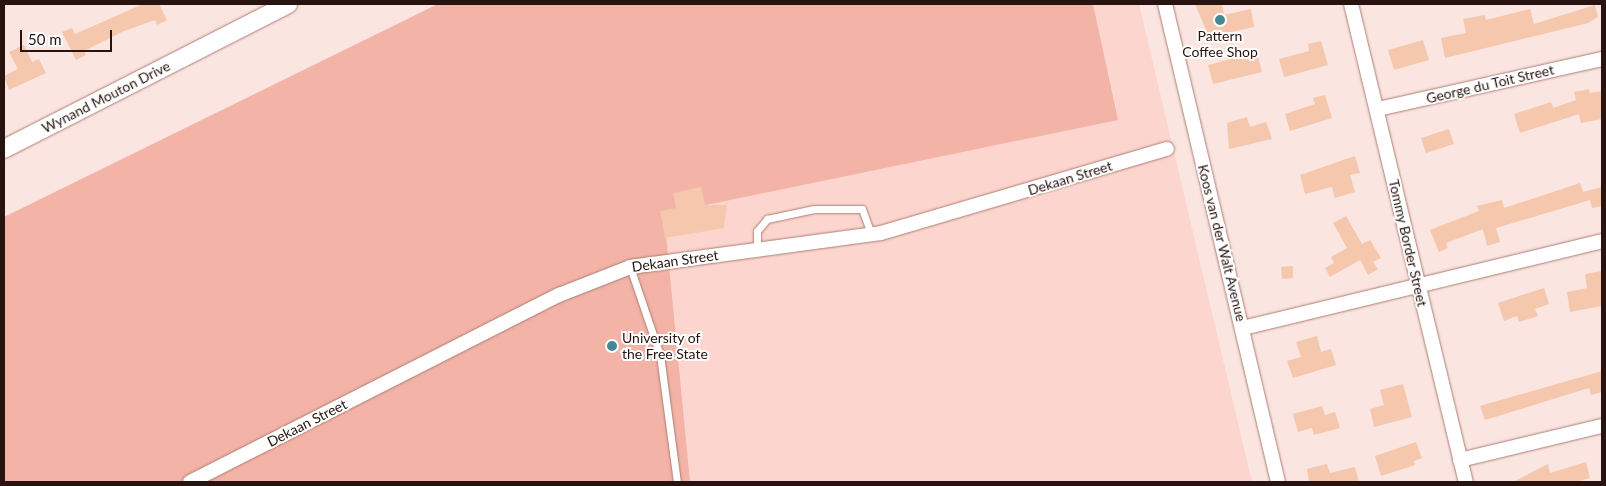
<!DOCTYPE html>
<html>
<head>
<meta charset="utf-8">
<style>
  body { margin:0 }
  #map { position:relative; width:1606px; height:486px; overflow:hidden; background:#fbe5e0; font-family:Lato,sans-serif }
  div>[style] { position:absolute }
  .built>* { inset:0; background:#fcd6ce }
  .green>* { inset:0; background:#f3b3a6 }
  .building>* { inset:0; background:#f5c7ad }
  .roads { filter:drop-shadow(0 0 1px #ae7d74) drop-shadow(0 0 1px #ae7d74) }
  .service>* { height:7px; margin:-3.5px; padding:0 3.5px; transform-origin:3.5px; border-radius:3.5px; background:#fff }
  .minor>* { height:14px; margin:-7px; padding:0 7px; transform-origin:7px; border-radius:7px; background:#fff }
  .tertiary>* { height:18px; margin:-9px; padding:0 9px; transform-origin:9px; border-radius:9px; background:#fff }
  .dots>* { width:14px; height:14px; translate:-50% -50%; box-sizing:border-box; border:2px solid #fff; border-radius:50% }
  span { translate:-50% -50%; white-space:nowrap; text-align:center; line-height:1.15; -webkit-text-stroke:4px #fff; paint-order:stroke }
  .poi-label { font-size:14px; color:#271411 }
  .left { translate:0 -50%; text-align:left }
  .street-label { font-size:14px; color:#271411 }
  .frame { position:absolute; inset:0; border:5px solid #271411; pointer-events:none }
  .scale { position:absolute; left:20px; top:30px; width:92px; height:22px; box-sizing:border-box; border:2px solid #271411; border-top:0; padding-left:6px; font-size:15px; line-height:18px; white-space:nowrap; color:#271411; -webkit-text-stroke:4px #fff; paint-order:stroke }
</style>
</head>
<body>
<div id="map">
  <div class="built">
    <i style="clip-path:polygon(437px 4px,1139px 4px,1252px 482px,4px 482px,4px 222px)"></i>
  </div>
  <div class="green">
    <i style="clip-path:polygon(438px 4px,1093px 4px,1118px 120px,701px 206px,665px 224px,690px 482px,4px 482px,4px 217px)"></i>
  </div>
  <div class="building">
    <i style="clip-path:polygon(143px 4px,159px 4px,167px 20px,157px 25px,155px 20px,124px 31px,84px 51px,86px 55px,76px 60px,62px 32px,72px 28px,75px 34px)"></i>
    <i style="clip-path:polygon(1195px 4px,1222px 4px,1224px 15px,1251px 9px,1254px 27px,1209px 37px)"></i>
    <i style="clip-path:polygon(1595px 5px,1598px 17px,1588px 23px,1445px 58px,1441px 38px,1466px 33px,1463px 19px,1485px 15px,1486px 20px,1530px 9px,1534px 24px)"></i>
    <i style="clip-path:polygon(1423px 40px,1429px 60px,1394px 70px,1388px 50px)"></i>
    <i style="clip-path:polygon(1321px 41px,1328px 65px,1284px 77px,1279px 59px,1309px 51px,1308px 44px)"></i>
    <i style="clip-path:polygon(24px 45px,32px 62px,39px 59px,46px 73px,9px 90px,4px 76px,18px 69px,9px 52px)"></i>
    <i style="clip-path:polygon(1257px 52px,1262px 72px,1213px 84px,1208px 65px)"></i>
    <i style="clip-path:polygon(1589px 89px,1590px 93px,1602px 91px,1602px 119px,1581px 123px,1579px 114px,1520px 133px,1514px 114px,1551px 102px,1553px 108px,1576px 100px,1574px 92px)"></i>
    <i style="clip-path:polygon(1325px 95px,1332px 118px,1290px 131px,1285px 114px,1315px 104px,1313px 98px)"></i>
    <i style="clip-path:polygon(1247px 117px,1250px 127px,1266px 122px,1272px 139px,1229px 149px,1227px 123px)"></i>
    <i style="clip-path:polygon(1449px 129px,1454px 144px,1426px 153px,1421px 138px)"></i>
    <i style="clip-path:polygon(1355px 156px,1360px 173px,1350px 175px,1355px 192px,1335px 198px,1332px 187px,1305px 194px,1300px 175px)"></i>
    <i style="clip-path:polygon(1580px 183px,1583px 192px,1602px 187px,1602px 206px,1592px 208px,1590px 200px,1496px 228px,1500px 242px,1487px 246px,1483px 229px,1446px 243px,1448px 248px,1439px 252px,1430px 230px,1479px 211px,1477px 206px,1502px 200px,1504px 208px)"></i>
    <i style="clip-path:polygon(701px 187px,705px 205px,727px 205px,724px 228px,665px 238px,660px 211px,676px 208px,673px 193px)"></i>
    <i style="clip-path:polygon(1346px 216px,1362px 244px,1370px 240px,1381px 258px,1373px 262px,1378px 269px,1368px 275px,1360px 260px,1330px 277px,1325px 268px,1334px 263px,1331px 257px,1347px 248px,1333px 223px)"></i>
    <i style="clip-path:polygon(1293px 266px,1293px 278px,1282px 279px,1281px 267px)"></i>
    <i style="clip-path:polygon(1602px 271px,1602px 306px,1570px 312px,1567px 292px,1587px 288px,1585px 274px)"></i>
    <i style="clip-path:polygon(1544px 288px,1549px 304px,1535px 309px,1538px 316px,1519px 322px,1517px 316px,1504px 321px,1498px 303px)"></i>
    <i style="clip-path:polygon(1317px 336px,1321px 352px,1331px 349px,1336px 365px,1293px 378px,1287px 361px,1301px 357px,1296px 342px)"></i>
    <i style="clip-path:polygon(1602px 371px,1602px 392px,1591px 395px,1589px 388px,1485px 420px,1480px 406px)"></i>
    <i style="clip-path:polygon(1403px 384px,1412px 417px,1374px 427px,1370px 409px,1384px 405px,1380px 390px)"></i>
    <i style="clip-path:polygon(1322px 406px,1325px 415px,1335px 412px,1340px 428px,1314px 435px,1312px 428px,1298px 432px,1293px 414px)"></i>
    <i style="clip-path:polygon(1416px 442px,1422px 458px,1414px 461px,1415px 465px,1381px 476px,1375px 456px)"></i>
    <i style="clip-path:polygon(1586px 462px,1590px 478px,1576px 482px,1513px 482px,1548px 464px,1550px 473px)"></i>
    <i style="clip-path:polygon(1327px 464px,1330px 473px,1355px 467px,1359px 482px,1309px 482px,1307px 469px)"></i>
  </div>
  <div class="roads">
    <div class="service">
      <i style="left:757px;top:250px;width:19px;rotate:-90deg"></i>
      <i style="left:757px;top:231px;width:16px;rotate:-50deg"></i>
      <i style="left:767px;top:219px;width:48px;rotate:-12deg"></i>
      <i style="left:814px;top:209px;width:48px"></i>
      <i style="left:862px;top:209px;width:27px;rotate:70deg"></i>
      <i style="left:630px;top:267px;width:93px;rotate:71.2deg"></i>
      <i style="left:660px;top:355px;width:128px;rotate:82.4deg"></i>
    </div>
    <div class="minor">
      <i style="left:1165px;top:4px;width:491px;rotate:76.7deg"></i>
      <i style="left:1351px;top:4px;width:492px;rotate:76.5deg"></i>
      <i style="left:1378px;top:109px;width:230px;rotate:-12.6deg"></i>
      <i style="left:1243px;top:328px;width:369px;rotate:-13.6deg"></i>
      <i style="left:1460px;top:460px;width:146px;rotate:-13.5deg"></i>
      <i style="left:190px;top:482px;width:414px;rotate:-26.9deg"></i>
      <i style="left:559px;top:295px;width:76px;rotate:-21.5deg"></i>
      <i style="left:630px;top:267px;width:253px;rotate:-7.7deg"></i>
      <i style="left:881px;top:233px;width:298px;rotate:-16.4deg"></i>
    </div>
    <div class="tertiary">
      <i style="left:4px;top:149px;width:319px;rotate:-27deg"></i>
    </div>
  </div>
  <div class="dots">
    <i style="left:1220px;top:20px;background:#458996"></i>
    <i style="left:612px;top:346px;background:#458996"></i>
  </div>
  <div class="poi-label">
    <span style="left:1220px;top:44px">Pattern<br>Coffee Shop</span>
    <span class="left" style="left:622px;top:346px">University of<br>the Free State</span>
  </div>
  <div class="street-label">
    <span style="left:1490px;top:84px;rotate:-13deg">George du Toit Street</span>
    <span style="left:106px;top:97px;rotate:-27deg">Wynand Mouton Drive</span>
    <span style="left:1070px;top:178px;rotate:-17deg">Dekaan Street</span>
    <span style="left:1222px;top:243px;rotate:76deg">Koos van der Walt Avenue</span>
    <span style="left:1408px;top:243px;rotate:77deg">Tommy Border Street</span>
    <span style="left:675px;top:261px;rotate:-8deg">Dekaan Street</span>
    <span style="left:307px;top:423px;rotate:-27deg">Dekaan Street</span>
  </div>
  <div class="frame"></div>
  <div class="scale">50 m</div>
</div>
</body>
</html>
